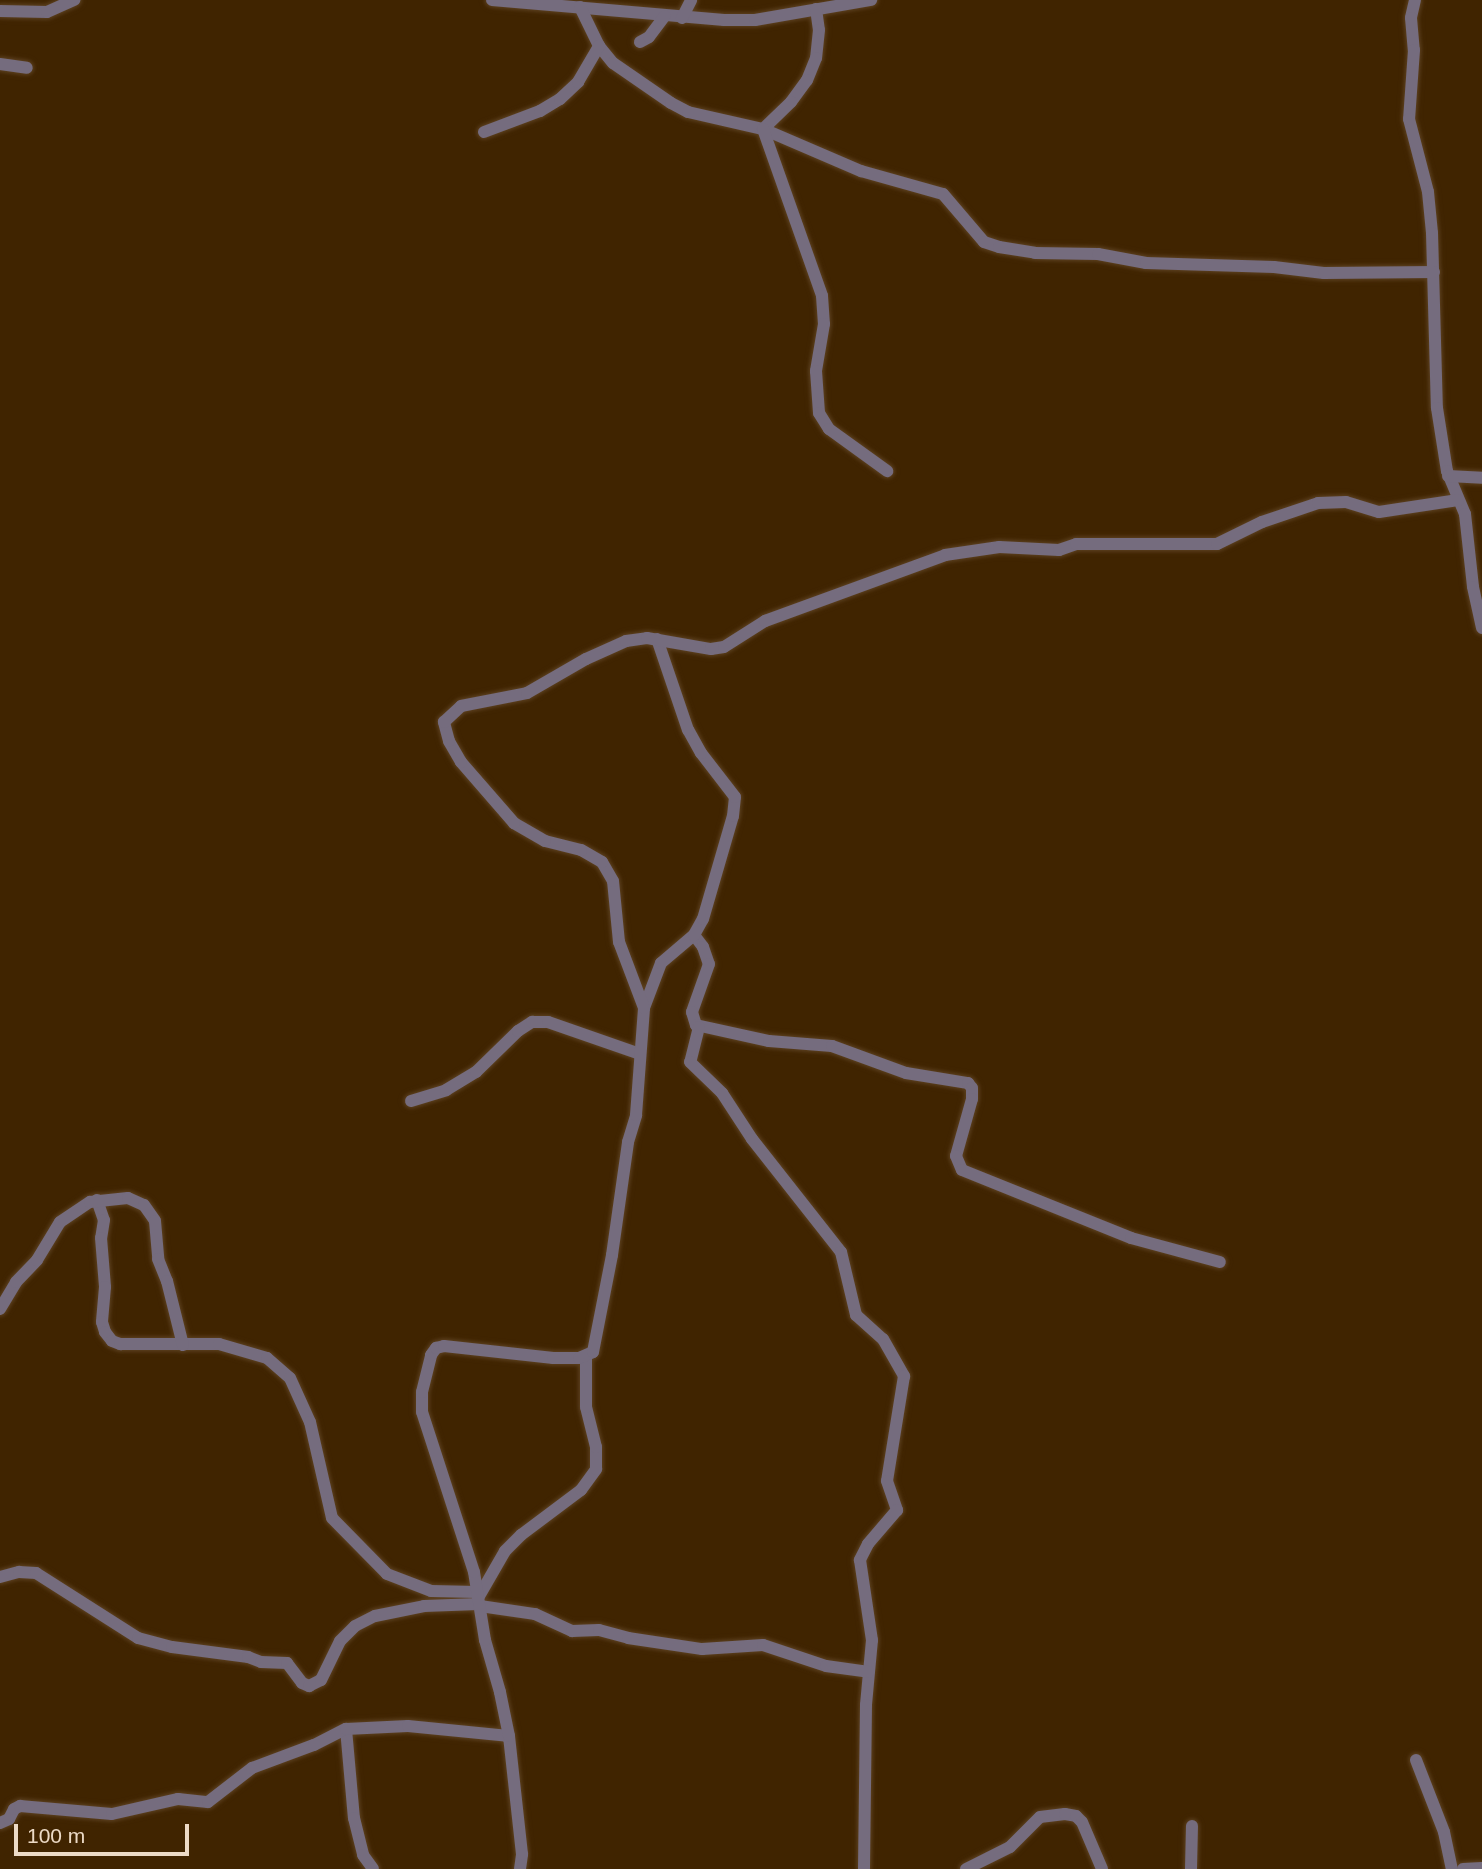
<!DOCTYPE html>
<html>
<head>
<meta charset="utf-8">
<style>
  body { margin:0 }
  #map { position:relative; width:1482px; height:1869px; overflow:hidden; background:#402400; font-family:Helvetica,sans-serif }
  div>[style] { position:absolute }
  .roads { filter:drop-shadow(0 0 2px #5c4120) drop-shadow(0 0 2px #5c4120) }
  .minor>* { height:12px; margin:-6px; padding:0 6px; transform-origin:6px; border-radius:6px; background:#756c7e }
  span { translate:-50% -50%; white-space:nowrap; text-align:center; line-height:1.15; -webkit-text-stroke:7px #402400; paint-order:stroke }
  .scale { position:absolute; left:14px; top:1824px; width:175px; height:32px; box-sizing:border-box; border:4px solid #ecdac6; border-top:0; padding-left:9px; font-size:21px; line-height:24px; white-space:nowrap; color:#ecdac6; -webkit-text-stroke:5px #402400; paint-order:stroke }
</style>
</head>
<body>
<div id="map">
  <div class="roads">
    <div class="minor">
      <i style="left:492px;top:0;width:233px;rotate:4.9deg"></i>
      <i style="left:724px;top:20px;width:31px"></i>
      <i style="left:755px;top:20px;width:118px;rotate:-9.8deg"></i>
      <i style="left:1415px;top:0;width:18px;rotate:103deg"></i>
      <i style="left:1411px;top:18px;width:32px;rotate:85deg"></i>
      <i style="left:1414px;top:50px;width:69px;rotate:94.1deg"></i>
      <i style="left:1409px;top:119px;width:75px;rotate:75.4deg"></i>
      <i style="left:1428px;top:192px;width:41px;rotate:84.4deg"></i>
      <i style="left:1432px;top:233px;width:175px;rotate:88.4deg"></i>
      <i style="left:1437px;top:408px;width:64px;rotate:81deg"></i>
      <i style="left:1447px;top:471px;width:47px;rotate:67.3deg"></i>
      <i style="left:1465px;top:514px;width:73px;rotate:83.7deg"></i>
      <i style="left:1473px;top:587px;width:42px;rotate:77.6deg"></i>
      <i style="left:580px;top:7px;width:43px;rotate:64deg"></i>
      <i style="left:599px;top:46px;width:22px;rotate:51deg"></i>
      <i style="left:613px;top:63px;width:70px;rotate:34.6deg"></i>
      <i style="left:671px;top:103px;width:19px;rotate:28deg"></i>
      <i style="left:688px;top:112px;width:77px;rotate:12.8deg"></i>
      <i style="left:763px;top:129px;width:107px;rotate:23.2deg"></i>
      <i style="left:861px;top:171px;width:85px;rotate:15.7deg"></i>
      <i style="left:943px;top:194px;width:63px;rotate:49.5deg"></i>
      <i style="left:984px;top:242px;width:16px;rotate:18deg"></i>
      <i style="left:999px;top:247px;width:36px;rotate:9deg"></i>
      <i style="left:1035px;top:253px;width:63px;rotate:0.9deg"></i>
      <i style="left:1098px;top:254px;width:49px;rotate:10.6deg"></i>
      <i style="left:1146px;top:263px;width:128px;rotate:1.8deg"></i>
      <i style="left:1274px;top:267px;width:50px;rotate:6.8deg"></i>
      <i style="left:1324px;top:273px;width:110px;rotate:-0.5deg"></i>
      <i style="left:816px;top:9px;width:21px;rotate:82deg"></i>
      <i style="left:819px;top:30px;width:28px;rotate:96deg"></i>
      <i style="left:816px;top:58px;width:24px;rotate:112deg"></i>
      <i style="left:807px;top:80px;width:27px;rotate:126deg"></i>
      <i style="left:791px;top:102px;width:39px;rotate:136deg"></i>
      <i style="left:763px;top:129px;width:177px;rotate:70.5deg"></i>
      <i style="left:822px;top:296px;width:28px;rotate:86deg"></i>
      <i style="left:824px;top:324px;width:48px;rotate:99.7deg"></i>
      <i style="left:816px;top:371px;width:42px;rotate:85.9deg"></i>
      <i style="left:819px;top:413px;width:19px;rotate:58deg"></i>
      <i style="left:829px;top:429px;width:72px;rotate:35.9deg"></i>
      <i style="left:0;top:11px;width:47px;rotate:1.2deg"></i>
      <i style="left:47px;top:12px;width:30px;rotate:-24deg"></i>
      <i style="left:682px;top:18px;width:20px;rotate:-63deg"></i>
      <i style="left:640px;top:42px;width:10px;rotate:-29deg"></i>
      <i style="left:649px;top:37px;width:26px;rotate:-53deg"></i>
      <i style="left:0;top:64px;width:27px;rotate:8deg"></i>
      <i style="left:484px;top:132px;width:60px;rotate:-20.6deg"></i>
      <i style="left:540px;top:111px;width:23px;rotate:-31deg"></i>
      <i style="left:560px;top:99px;width:25px;rotate:-43deg"></i>
      <i style="left:578px;top:82px;width:42px;rotate:-59.7deg"></i>
      <i style="left:1448px;top:476px;width:34px;rotate:3deg"></i>
      <i style="left:694px;top:935px;width:15px;rotate:53deg"></i>
      <i style="left:703px;top:947px;width:18px;rotate:71deg"></i>
      <i style="left:709px;top:964px;width:51px;rotate:109.5deg"></i>
      <i style="left:692px;top:1012px;width:14px;rotate:73deg"></i>
      <i style="left:696px;top:1025px;width:75px;rotate:12.4deg"></i>
      <i style="left:769px;top:1041px;width:63px;rotate:4.5deg"></i>
      <i style="left:832px;top:1046px;width:79px;rotate:20deg"></i>
      <i style="left:906px;top:1073px;width:63px;rotate:9.2deg"></i>
      <i style="left:968px;top:1083px;width:6px;rotate:51deg"></i>
      <i style="left:972px;top:1088px;width:11px;rotate:90deg"></i>
      <i style="left:972px;top:1099px;width:59px;rotate:105.7deg"></i>
      <i style="left:956px;top:1156px;width:15px;rotate:67deg"></i>
      <i style="left:962px;top:1170px;width:182px;rotate:21.9deg"></i>
      <i style="left:1131px;top:1238px;width:92px;rotate:15.1deg"></i>
      <i style="left:644px;top:1008px;width:48px;rotate:-69.3deg"></i>
      <i style="left:661px;top:963px;width:43px;rotate:-40.3deg"></i>
      <i style="left:694px;top:935px;width:18px;rotate:-61deg"></i>
      <i style="left:703px;top:919px;width:107px;rotate:-73.8deg"></i>
      <i style="left:733px;top:816px;width:19px;rotate:-84deg"></i>
      <i style="left:735px;top:797px;width:56px;rotate:-127.7deg"></i>
      <i style="left:701px;top:753px;width:26px;rotate:-119deg"></i>
      <i style="left:688px;top:730px;width:96px;rotate:-108.8deg"></i>
      <i style="left:699px;top:1027px;width:36px;rotate:104deg"></i>
      <i style="left:690px;top:1062px;width:45px;rotate:44.1deg"></i>
      <i style="left:722px;top:1093px;width:55px;rotate:56.9deg"></i>
      <i style="left:752px;top:1139px;width:144px;rotate:51.8deg"></i>
      <i style="left:841px;top:1252px;width:65px;rotate:76.6deg"></i>
      <i style="left:856px;top:1315px;width:36px;rotate:42deg"></i>
      <i style="left:883px;top:1339px;width:43px;rotate:60.4deg"></i>
      <i style="left:904px;top:1376px;width:106px;rotate:99.2deg"></i>
      <i style="left:887px;top:1481px;width:31px;rotate:71deg"></i>
      <i style="left:897px;top:1510px;width:45px;rotate:130.5deg"></i>
      <i style="left:868px;top:1544px;width:18px;rotate:117deg"></i>
      <i style="left:860px;top:1560px;width:81px;rotate:81.5deg"></i>
      <i style="left:872px;top:1640px;width:65px;rotate:95.3deg"></i>
      <i style="left:866px;top:1705px;width:164px;rotate:90.7deg"></i>
      <i style="left:411px;top:1101px;width:37px;rotate:-17deg"></i>
      <i style="left:446px;top:1090px;width:35px;rotate:-31deg"></i>
      <i style="left:476px;top:1072px;width:59px;rotate:-44.3deg"></i>
      <i style="left:518px;top:1031px;width:17px;rotate:-33deg"></i>
      <i style="left:532px;top:1022px;width:16px"></i>
      <i style="left:548px;top:1022px;width:97px;rotate:19.2deg"></i>
      <i style="left:97px;top:1200px;width:21px;rotate:71deg"></i>
      <i style="left:104px;top:1220px;width:18px;rotate:99deg"></i>
      <i style="left:101px;top:1238px;width:49px;rotate:85.3deg"></i>
      <i style="left:105px;top:1287px;width:35px;rotate:95deg"></i>
      <i style="left:102px;top:1322px;width:10px;rotate:73deg"></i>
      <i style="left:105px;top:1332px;width:11px;rotate:52deg"></i>
      <i style="left:112px;top:1341px;width:9px;rotate:21deg"></i>
      <i style="left:120px;top:1344px;width:99px"></i>
      <i style="left:219px;top:1344px;width:50px;rotate:16.3deg"></i>
      <i style="left:267px;top:1358px;width:30px;rotate:41deg"></i>
      <i style="left:290px;top:1378px;width:48px;rotate:65.6deg"></i>
      <i style="left:310px;top:1422px;width:98px;rotate:77.1deg"></i>
      <i style="left:332px;top:1518px;width:78px;rotate:45.5deg"></i>
      <i style="left:387px;top:1574px;width:47px;rotate:21.1deg"></i>
      <i style="left:431px;top:1591px;width:46px;rotate:1.2deg"></i>
      <i style="left:0;top:1309px;width:31px;rotate:-59deg"></i>
      <i style="left:16px;top:1282px;width:30px;rotate:-46deg"></i>
      <i style="left:37px;top:1260px;width:44px;rotate:-58.8deg"></i>
      <i style="left:60px;top:1222px;width:36px;rotate:-34deg"></i>
      <i style="left:90px;top:1202px;width:38px;rotate:-6deg"></i>
      <i style="left:128px;top:1198px;width:17px;rotate:24deg"></i>
      <i style="left:144px;top:1205px;width:19px;rotate:55deg"></i>
      <i style="left:155px;top:1221px;width:38px;rotate:85deg"></i>
      <i style="left:158px;top:1259px;width:24px;rotate:68deg"></i>
      <i style="left:167px;top:1281px;width:66px;rotate:76deg"></i>
      <i style="left:0;top:1577px;width:20px;rotate:-15deg"></i>
      <i style="left:19px;top:1572px;width:17px;rotate:3deg"></i>
      <i style="left:36px;top:1573px;width:121px;rotate:32.5deg"></i>
      <i style="left:138px;top:1638px;width:35px;rotate:15deg"></i>
      <i style="left:172px;top:1647px;width:77px;rotate:7.5deg"></i>
      <i style="left:248px;top:1657px;width:14px;rotate:21deg"></i>
      <i style="left:261px;top:1662px;width:26px;rotate:2deg"></i>
      <i style="left:287px;top:1663px;width:25px;rotate:53deg"></i>
      <i style="left:302px;top:1683px;width:8px;rotate:23deg"></i>
      <i style="left:309px;top:1686px;width:13px;rotate:-27deg"></i>
      <i style="left:321px;top:1680px;width:43px;rotate:-64deg"></i>
      <i style="left:340px;top:1641px;width:21px;rotate:-45deg"></i>
      <i style="left:355px;top:1626px;width:22px;rotate:-27deg"></i>
      <i style="left:375px;top:1616px;width:50px;rotate:-11.5deg"></i>
      <i style="left:424px;top:1606px;width:55px;rotate:-2.1deg"></i>
      <i style="left:478px;top:1598px;width:54px;rotate:-60.1deg"></i>
      <i style="left:505px;top:1551px;width:23px;rotate:-45deg"></i>
      <i style="left:521px;top:1535px;width:75px;rotate:-36.9deg"></i>
      <i style="left:581px;top:1490px;width:26px;rotate:-54deg"></i>
      <i style="left:596px;top:1469px;width:22px;rotate:-90deg"></i>
      <i style="left:596px;top:1447px;width:41px;rotate:-104deg"></i>
      <i style="left:586px;top:1407px;width:50px;rotate:-90deg"></i>
      <i style="left:480px;top:1606px;width:56px;rotate:8.3deg"></i>
      <i style="left:535px;top:1614px;width:41px;rotate:24.7deg"></i>
      <i style="left:572px;top:1631px;width:27px;rotate:-2deg"></i>
      <i style="left:599px;top:1630px;width:30px;rotate:15deg"></i>
      <i style="left:628px;top:1638px;width:75px;rotate:8.5deg"></i>
      <i style="left:702px;top:1649px;width:61px;rotate:-3.8deg"></i>
      <i style="left:763px;top:1645px;width:66px;rotate:18.4deg"></i>
      <i style="left:826px;top:1666px;width:43px;rotate:7.9deg"></i>
      <i style="left:346px;top:1729px;width:89px;rotate:84.9deg"></i>
      <i style="left:354px;top:1818px;width:38px;rotate:76deg"></i>
      <i style="left:363px;top:1855px;width:17px;rotate:54deg"></i>
      <i style="left:1416px;top:1760px;width:77px;rotate:68.7deg"></i>
      <i style="left:1444px;top:1832px;width:38px;rotate:78deg"></i>
      <i style="left:0;top:1823px;width:10px;rotate:-24deg"></i>
      <i style="left:9px;top:1819px;width:11px;rotate:-63deg"></i>
      <i style="left:14px;top:1809px;width:7px;rotate:-27deg"></i>
      <i style="left:20px;top:1806px;width:92px;rotate:5deg"></i>
      <i style="left:112px;top:1814px;width:68px;rotate:-12.8deg"></i>
      <i style="left:178px;top:1799px;width:30px;rotate:6deg"></i>
      <i style="left:208px;top:1802px;width:56px;rotate:-37.7deg"></i>
      <i style="left:252px;top:1768px;width:66px;rotate:-20.4deg"></i>
      <i style="left:314px;top:1745px;width:36px;rotate:-27deg"></i>
      <i style="left:346px;top:1729px;width:62px;rotate:-2.8deg"></i>
      <i style="left:408px;top:1726px;width:101px;rotate:5.7deg"></i>
      <i style="left:520px;top:1869px;width:15px;rotate:-82deg"></i>
      <i style="left:522px;top:1854px;width:119px;rotate:-96.3deg"></i>
      <i style="left:509px;top:1736px;width:45px;rotate:-101.6deg"></i>
      <i style="left:500px;top:1692px;width:54px;rotate:-106.1deg"></i>
      <i style="left:485px;top:1640px;width:69px;rotate:-99.2deg"></i>
      <i style="left:474px;top:1572px;width:168px;rotate:-108deg"></i>
      <i style="left:422px;top:1412px;width:20px;rotate:-90deg"></i>
      <i style="left:422px;top:1392px;width:38px;rotate:-76deg"></i>
      <i style="left:431px;top:1355px;width:9px;rotate:-54deg"></i>
      <i style="left:436px;top:1348px;width:8px;rotate:-14deg"></i>
      <i style="left:444px;top:1346px;width:110px;rotate:6.3deg"></i>
      <i style="left:553px;top:1358px;width:26px"></i>
      <i style="left:579px;top:1358px;width:15px;rotate:-23deg"></i>
      <i style="left:593px;top:1352px;width:99px;rotate:-78.9deg"></i>
      <i style="left:612px;top:1255px;width:114px;rotate:-81.9deg"></i>
      <i style="left:628px;top:1142px;width:28px;rotate:-73deg"></i>
      <i style="left:636px;top:1115px;width:107px;rotate:-85.7deg"></i>
      <i style="left:644px;top:1008px;width:71px;rotate:-110.7deg"></i>
      <i style="left:619px;top:942px;width:61px;rotate:-95.6deg"></i>
      <i style="left:613px;top:881px;width:22px;rotate:-120deg"></i>
      <i style="left:602px;top:862px;width:24px;rotate:-150deg"></i>
      <i style="left:581px;top:850px;width:37px;rotate:-166deg"></i>
      <i style="left:545px;top:841px;width:36px;rotate:-150deg"></i>
      <i style="left:514px;top:823px;width:81px;rotate:-131deg"></i>
      <i style="left:461px;top:762px;width:24px;rotate:-120deg"></i>
      <i style="left:449px;top:741px;width:20px;rotate:-105deg"></i>
      <i style="left:444px;top:722px;width:23px;rotate:-43deg"></i>
      <i style="left:461px;top:706px;width:67px;rotate:-11.1deg"></i>
      <i style="left:527px;top:693px;width:68px;rotate:-30deg"></i>
      <i style="left:586px;top:659px;width:44px;rotate:-24.2deg"></i>
      <i style="left:626px;top:641px;width:21px;rotate:-8deg"></i>
      <i style="left:647px;top:638px;width:65px;rotate:9.8deg"></i>
      <i style="left:711px;top:649px;width:13px;rotate:-9deg"></i>
      <i style="left:724px;top:647px;width:49px;rotate:-32.4deg"></i>
      <i style="left:765px;top:621px;width:192px;rotate:-20.1deg"></i>
      <i style="left:945px;top:555px;width:55px;rotate:-8.4deg"></i>
      <i style="left:999px;top:547px;width:60px;rotate:2.9deg"></i>
      <i style="left:1059px;top:550px;width:18px;rotate:-19deg"></i>
      <i style="left:1076px;top:544px;width:141px"></i>
      <i style="left:1217px;top:544px;width:50px;rotate:-26.1deg"></i>
      <i style="left:1262px;top:522px;width:59px;rotate:-18.7deg"></i>
      <i style="left:1318px;top:503px;width:28px;rotate:-2deg"></i>
      <i style="left:1346px;top:502px;width:34px;rotate:17deg"></i>
      <i style="left:1379px;top:512px;width:80px;rotate:-8.6deg"></i>
      <i style="left:966px;top:1869px;width:49px;rotate:-26.6deg"></i>
      <i style="left:1010px;top:1847px;width:42px;rotate:-45deg"></i>
      <i style="left:1040px;top:1817px;width:25px;rotate:-7deg"></i>
      <i style="left:1065px;top:1814px;width:11px;rotate:10deg"></i>
      <i style="left:1076px;top:1816px;width:8px;rotate:45deg"></i>
      <i style="left:1082px;top:1822px;width:51px;rotate:66.9deg"></i>
      <i style="left:1191px;top:1869px;width:43px;rotate:-88.7deg"></i>
      <i style="left:1463px;top:1869px;width:19px;rotate:-3deg"></i>
    </div>
  </div>
  <div class="scale">100 m</div>
</div>
</body>
</html>
